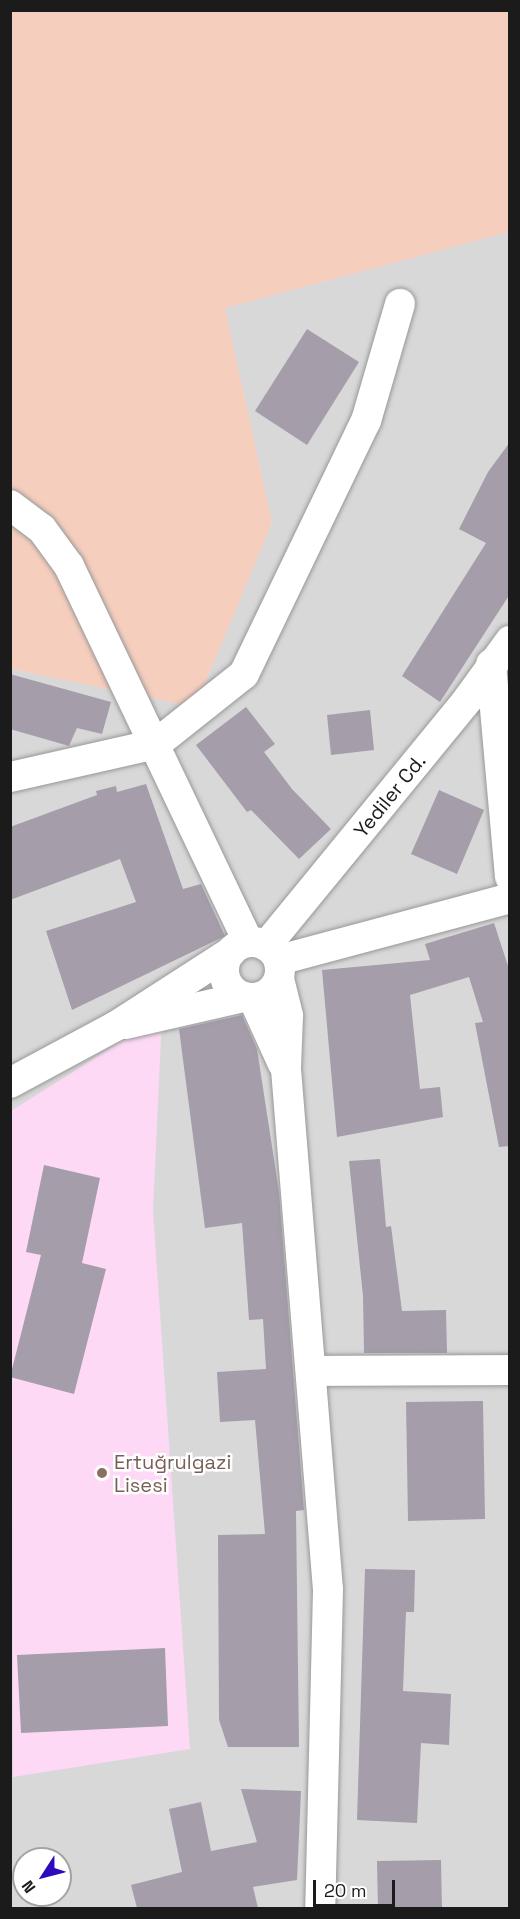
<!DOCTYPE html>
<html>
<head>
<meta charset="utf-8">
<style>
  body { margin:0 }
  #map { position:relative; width:520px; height:1919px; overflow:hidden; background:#ebe1ec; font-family:"Space Grotesk",sans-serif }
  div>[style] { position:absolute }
  .residential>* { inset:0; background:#d8d8d9 }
  .education>* { inset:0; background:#fdd9f6 }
  .park>* { inset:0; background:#f6cebe }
  .building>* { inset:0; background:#a59daa }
  .roads { filter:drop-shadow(0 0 2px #989898) drop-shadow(0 0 2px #989898) }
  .minor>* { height:30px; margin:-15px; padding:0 15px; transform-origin:15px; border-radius:15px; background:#fff }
  .minor>.ring { margin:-15px; padding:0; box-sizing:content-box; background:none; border:30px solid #fff; border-radius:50% }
  .dots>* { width:16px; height:16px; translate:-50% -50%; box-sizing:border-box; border:3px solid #fff; border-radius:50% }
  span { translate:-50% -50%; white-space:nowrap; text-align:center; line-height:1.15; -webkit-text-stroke:5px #fff; paint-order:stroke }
  .street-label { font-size:20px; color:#1b1b1b }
  .education-label { font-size:20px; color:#785e54 }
  .left { translate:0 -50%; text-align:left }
  .frame { position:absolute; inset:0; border:12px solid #1b1b1b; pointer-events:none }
  .north { position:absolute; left:12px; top:1847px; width:60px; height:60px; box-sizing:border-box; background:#fff; border:2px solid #a4a4a4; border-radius:50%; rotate:234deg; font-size:16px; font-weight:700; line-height:24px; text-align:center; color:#1b1b1b }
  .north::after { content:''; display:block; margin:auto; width:21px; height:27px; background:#2d0abc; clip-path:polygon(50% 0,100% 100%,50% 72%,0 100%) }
  .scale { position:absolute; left:313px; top:1880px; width:82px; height:27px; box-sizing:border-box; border:3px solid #1b1b1b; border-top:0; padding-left:8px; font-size:18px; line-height:21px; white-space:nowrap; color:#1b1b1b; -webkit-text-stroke:4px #fff; paint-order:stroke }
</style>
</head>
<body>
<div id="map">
  <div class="residential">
    <i style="clip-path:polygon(evenodd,509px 232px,509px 1908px,11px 1908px,10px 669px,195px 706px,272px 523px,225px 308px,509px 232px,24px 1859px,60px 1859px,60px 1895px,24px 1895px,24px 1859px)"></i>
  </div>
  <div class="education">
    <i style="clip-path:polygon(162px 1016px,153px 1211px,190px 1749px,13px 1777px,11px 1111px)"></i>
  </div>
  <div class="park">
    <i style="clip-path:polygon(10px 11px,509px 11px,509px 232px,225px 308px,272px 523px,195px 707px,11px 669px)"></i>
  </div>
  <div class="building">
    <i style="clip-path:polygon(307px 329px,359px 362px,307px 445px,255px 411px)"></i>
    <i style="clip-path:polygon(510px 442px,510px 594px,440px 702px,402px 676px,486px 543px,459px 529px,488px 472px)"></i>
    <i style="clip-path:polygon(10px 674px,111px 702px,102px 734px,77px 728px,69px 746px,10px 729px)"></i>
    <i style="clip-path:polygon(246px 707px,275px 744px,264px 752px,292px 789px,331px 829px,299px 859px,251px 810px,247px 812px,196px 745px)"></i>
    <i style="clip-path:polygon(370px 710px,374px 750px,331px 755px,327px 715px)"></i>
    <i style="clip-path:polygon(146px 784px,183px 889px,201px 884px,225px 936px,72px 1010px,46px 931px,136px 902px,120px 859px,10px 900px,10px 827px,97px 795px,96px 791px,116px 786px,117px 792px)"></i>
    <i style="clip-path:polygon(439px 790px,484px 810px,457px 874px,411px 854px)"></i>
    <i style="clip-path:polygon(494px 923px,510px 972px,510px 1146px,499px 1147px,475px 1023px,483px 1022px,469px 977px,410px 995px,420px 1089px,440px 1087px,443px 1117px,337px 1137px,322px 970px,430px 960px,425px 944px)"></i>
    <i style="clip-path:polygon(242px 1015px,257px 1049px,279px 1192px,304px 1510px,296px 1511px,299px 1747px,228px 1747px,219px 1720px,218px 1535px,265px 1534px,255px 1420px,220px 1422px,217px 1372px,266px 1369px,263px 1319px,249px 1320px,242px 1223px,205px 1228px,179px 1029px)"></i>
    <i style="clip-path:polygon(380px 1159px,386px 1227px,391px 1226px,402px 1311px,446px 1310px,447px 1353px,364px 1353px,363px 1296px,349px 1161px)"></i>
    <i style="clip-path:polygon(44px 1165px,100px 1178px,82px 1263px,106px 1269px,74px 1394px,10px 1377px,41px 1255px,26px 1252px)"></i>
    <i style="clip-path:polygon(483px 1401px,485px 1519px,408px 1521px,406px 1402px)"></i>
    <i style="clip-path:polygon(365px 1569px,415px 1570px,414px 1612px,406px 1612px,403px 1691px,451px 1694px,449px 1745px,421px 1743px,417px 1823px,357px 1820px)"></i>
    <i style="clip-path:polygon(165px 1648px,168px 1726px,21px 1733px,17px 1655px)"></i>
    <i style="clip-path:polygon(241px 1789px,301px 1791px,297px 1880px,253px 1887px,258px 1908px,137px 1908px,131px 1885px,182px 1872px,169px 1809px,201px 1802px,211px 1851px,257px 1842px)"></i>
    <i style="clip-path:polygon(441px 1860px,442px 1908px,378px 1908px,377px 1861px)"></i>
  </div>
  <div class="roads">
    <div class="minor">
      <i style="left:10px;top:505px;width:40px;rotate:37deg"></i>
      <i style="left:42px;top:529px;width:46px;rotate:53.9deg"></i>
      <i style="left:69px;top:566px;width:416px;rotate:64.5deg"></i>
      <i style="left:491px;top:664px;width:214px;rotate:84.9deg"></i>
      <i style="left:10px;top:777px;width:150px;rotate:-12.7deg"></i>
      <i style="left:156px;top:744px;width:112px;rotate:-38.5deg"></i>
      <i style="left:244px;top:674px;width:281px;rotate:-64.3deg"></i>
      <i style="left:366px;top:421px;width:122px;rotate:-73.8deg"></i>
      <i class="ring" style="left:224px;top:942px;width:26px;height:26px"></i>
      <i style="left:266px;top:946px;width:319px;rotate:-50.7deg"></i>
      <i style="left:468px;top:699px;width:72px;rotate:-54.1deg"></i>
      <i style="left:279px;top:960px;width:239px;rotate:-15deg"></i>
      <i style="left:279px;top:979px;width:38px;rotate:76deg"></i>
      <i style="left:288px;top:1016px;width:53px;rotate:92.2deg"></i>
      <i style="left:286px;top:1069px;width:523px;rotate:85.39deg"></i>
      <i style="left:328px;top:1590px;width:318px;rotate:91.4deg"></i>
      <i style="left:253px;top:998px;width:72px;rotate:65.6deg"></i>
      <i style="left:125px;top:1024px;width:122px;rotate:-12.8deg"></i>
      <i style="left:10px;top:1083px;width:120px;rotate:-28.3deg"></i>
      <i style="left:116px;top:1026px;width:137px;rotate:-32.8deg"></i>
      <i style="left:311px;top:1371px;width:199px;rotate:-0.3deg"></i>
    </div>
  </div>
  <div class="dots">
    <i style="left:102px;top:1473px;background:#8d6e63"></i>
  </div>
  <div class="street-label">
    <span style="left:390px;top:796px;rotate:-51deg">Yediler Cd.</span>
  </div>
  <div class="education-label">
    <span class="left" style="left:114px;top:1474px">Ertuğrulgazi<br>Lisesi</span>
  </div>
  <div class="frame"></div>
  <div class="north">N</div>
  <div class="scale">20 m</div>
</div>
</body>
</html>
